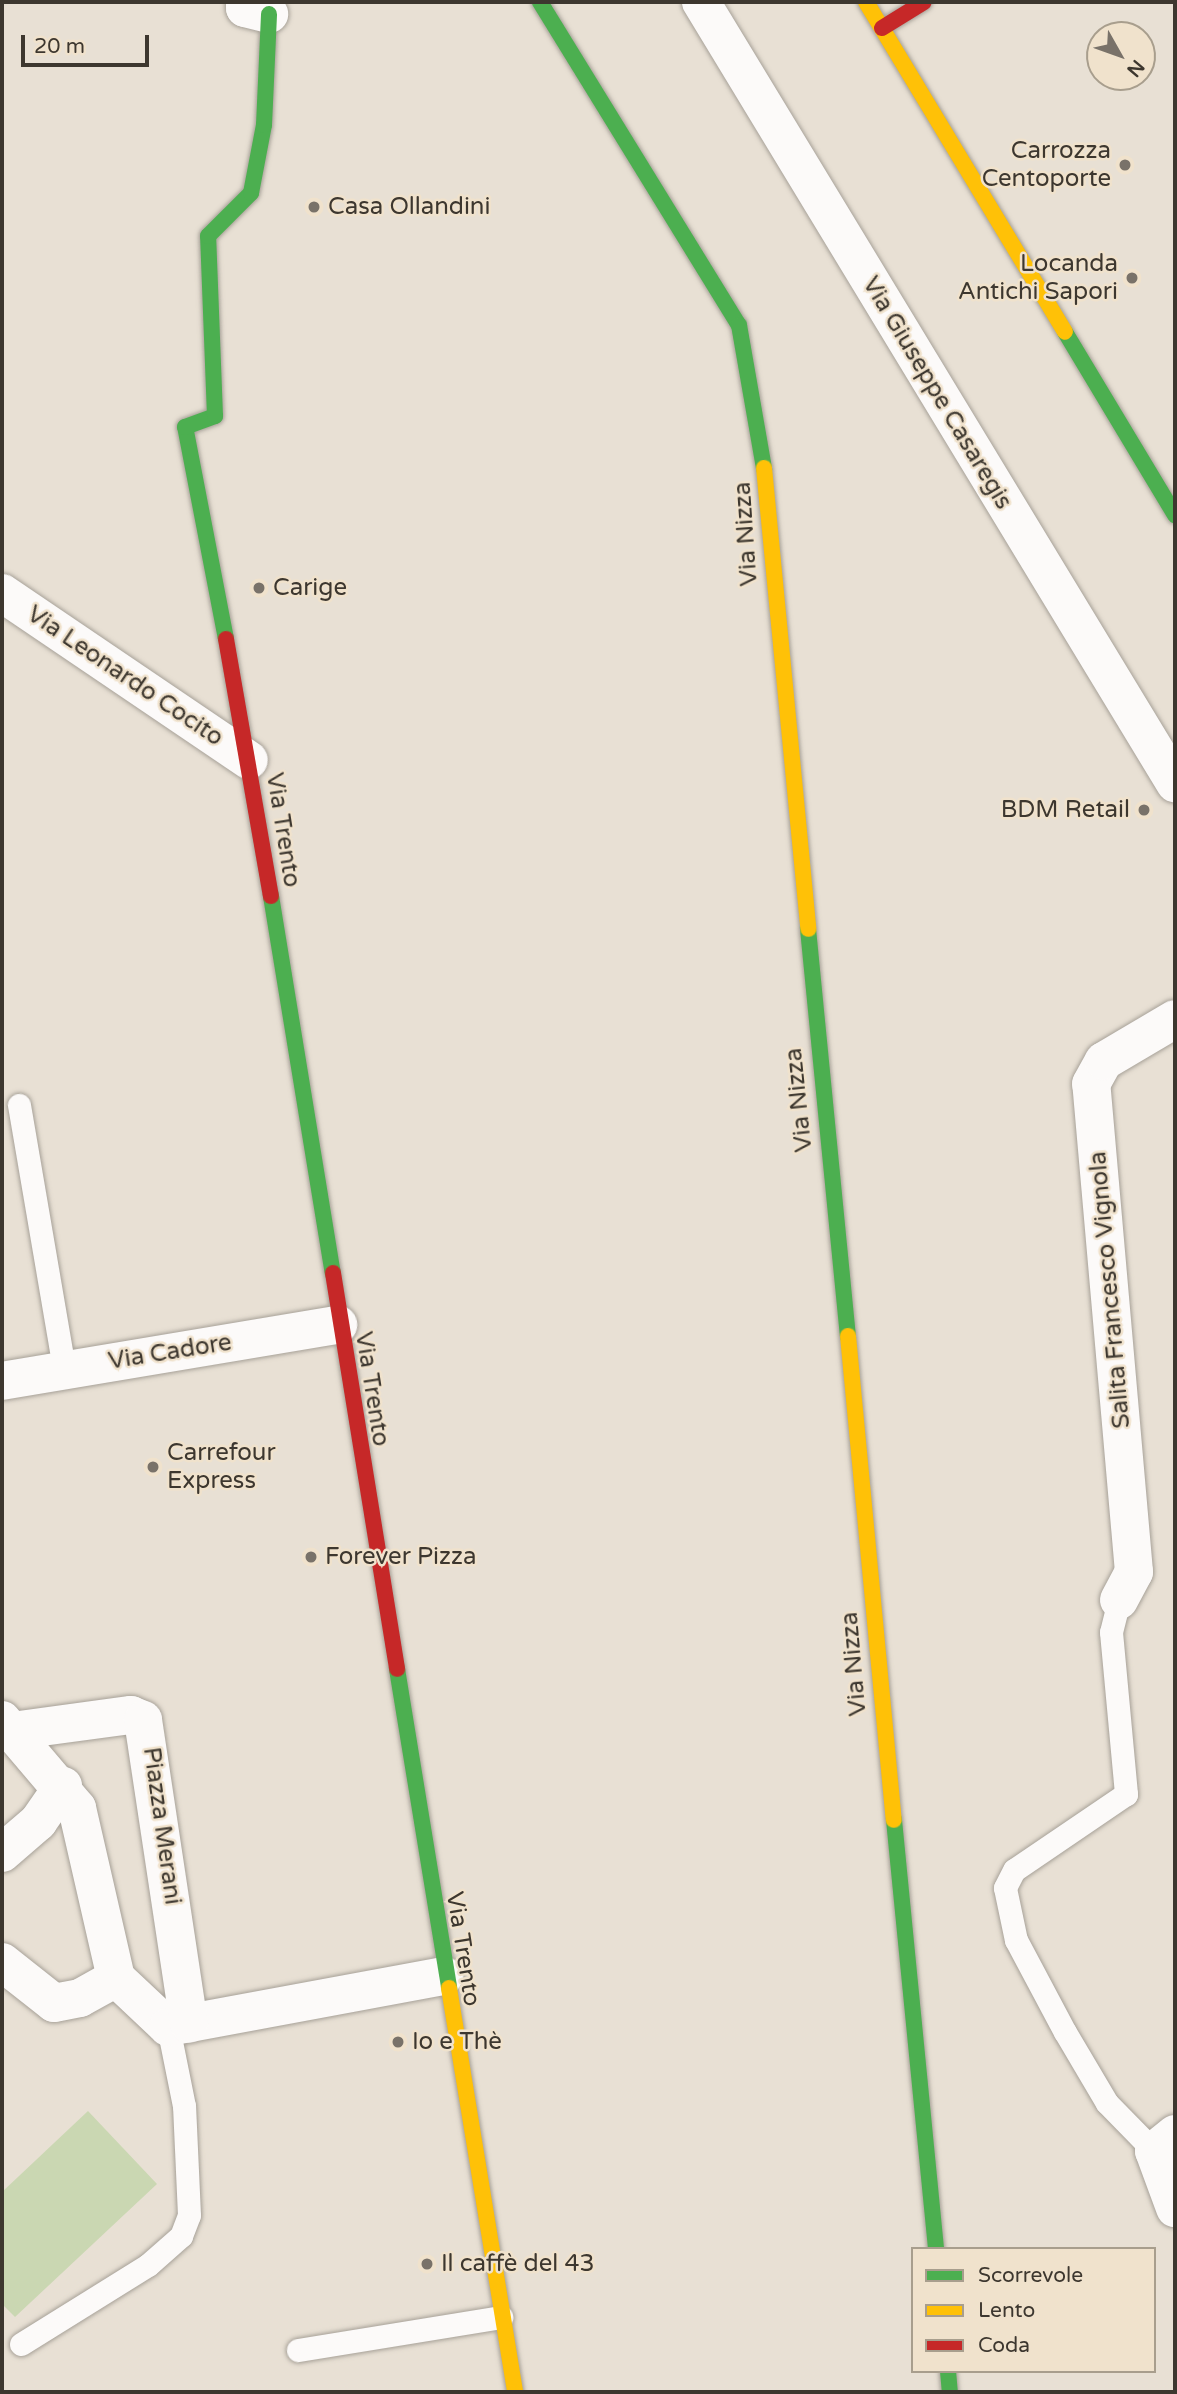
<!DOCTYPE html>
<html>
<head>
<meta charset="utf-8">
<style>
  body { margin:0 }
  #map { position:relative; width:1177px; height:2394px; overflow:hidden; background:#e8e0d4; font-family:"Varela Round",sans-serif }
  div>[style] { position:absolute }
  .green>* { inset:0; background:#cad7b2 }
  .roads { filter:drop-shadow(0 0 2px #a7a198) drop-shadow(0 0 2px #a7a198) }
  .lane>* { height:23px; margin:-11.5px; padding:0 11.5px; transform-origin:11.5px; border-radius:11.5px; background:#fcfaf9 }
  .street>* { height:38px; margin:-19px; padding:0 19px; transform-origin:19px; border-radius:19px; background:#fcfaf9 }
  .fast>* { height:16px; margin:-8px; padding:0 8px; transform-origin:8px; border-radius:8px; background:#4caf50 }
  .slow>* { height:16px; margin:-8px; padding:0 8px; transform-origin:8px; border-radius:8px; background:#ffc107 }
  .jam>* { height:16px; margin:-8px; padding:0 8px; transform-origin:8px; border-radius:8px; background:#c62828 }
  .dots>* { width:19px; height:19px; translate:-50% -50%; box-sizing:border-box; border:4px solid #f0e2cc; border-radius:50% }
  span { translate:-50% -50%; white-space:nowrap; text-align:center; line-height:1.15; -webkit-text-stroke:5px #f0e2cc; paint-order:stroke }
  .poi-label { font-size:24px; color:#3d372f }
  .right { translate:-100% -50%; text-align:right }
  .left { translate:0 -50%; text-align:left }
  .street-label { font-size:24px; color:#3d372f }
  .frame { position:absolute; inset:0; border:4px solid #3d372f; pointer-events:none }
  .legend { position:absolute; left:911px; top:2247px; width:245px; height:126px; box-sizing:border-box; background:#f0e2cc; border:2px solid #a89e8d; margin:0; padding:9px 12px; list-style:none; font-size:21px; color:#3d372f }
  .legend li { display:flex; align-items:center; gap:14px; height:35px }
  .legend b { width:35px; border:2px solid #a89e8d }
  .north { position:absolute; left:1086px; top:21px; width:70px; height:70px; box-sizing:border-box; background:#f0e2cc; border:2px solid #a89e8d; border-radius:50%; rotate:130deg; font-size:19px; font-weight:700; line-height:28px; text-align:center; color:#3d372f }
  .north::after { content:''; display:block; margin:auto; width:24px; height:32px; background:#797269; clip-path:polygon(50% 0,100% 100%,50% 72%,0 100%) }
  .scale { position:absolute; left:21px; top:35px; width:128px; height:32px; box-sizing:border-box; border:4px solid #3d372f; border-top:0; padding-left:9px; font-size:21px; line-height:24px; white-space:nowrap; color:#3d372f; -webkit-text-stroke:5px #f0e2cc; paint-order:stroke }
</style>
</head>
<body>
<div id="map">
  <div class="green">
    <i style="clip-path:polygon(88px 2111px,157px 2184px,15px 2317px,2px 2304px,2px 2192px)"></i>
  </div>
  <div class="roads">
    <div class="lane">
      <i style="left:19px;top:1105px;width:268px;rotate:80.3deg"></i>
      <i style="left:1119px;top:1600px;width:33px;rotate:104deg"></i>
      <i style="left:1111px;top:1632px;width:163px;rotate:84.7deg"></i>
      <i style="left:1126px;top:1794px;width:135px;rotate:145.8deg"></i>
      <i style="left:1014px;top:1870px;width:20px;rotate:117deg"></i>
      <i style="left:1005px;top:1888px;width:53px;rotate:78.1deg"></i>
      <i style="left:1016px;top:1940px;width:104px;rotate:62deg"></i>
      <i style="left:1065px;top:2032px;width:82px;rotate:59.4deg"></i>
      <i style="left:1107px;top:2103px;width:67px;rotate:45.6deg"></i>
      <i style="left:21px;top:2344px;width:150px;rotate:-31.9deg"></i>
      <i style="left:148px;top:2265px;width:44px;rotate:-41.3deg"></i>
      <i style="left:181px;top:2236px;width:22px;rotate:-69deg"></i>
      <i style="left:189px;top:2215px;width:109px;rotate:-92.6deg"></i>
      <i style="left:184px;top:2106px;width:81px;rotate:-101.4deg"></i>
      <i style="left:298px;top:2350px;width:206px;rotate:-9.2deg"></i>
    </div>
    <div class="street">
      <i style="left:245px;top:2px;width:6px;rotate:90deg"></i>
      <i style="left:245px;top:8px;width:25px;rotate:14deg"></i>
      <i style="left:701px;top:2px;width:914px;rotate:58.75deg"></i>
      <i style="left:2px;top:593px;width:298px;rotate:34.1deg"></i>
      <i style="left:2px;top:1381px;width:341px;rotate:-9.5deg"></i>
      <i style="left:1119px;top:1600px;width:32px;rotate:-62deg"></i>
      <i style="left:1134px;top:1572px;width:490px;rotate:-95deg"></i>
      <i style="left:1091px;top:1084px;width:26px;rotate:-61deg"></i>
      <i style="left:1104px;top:1061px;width:82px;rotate:-30.6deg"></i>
      <i style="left:2px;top:1720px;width:116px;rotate:49.6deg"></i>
      <i style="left:77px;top:1808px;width:174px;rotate:77.1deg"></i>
      <i style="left:116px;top:1978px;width:71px;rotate:43.3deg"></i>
      <i style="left:168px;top:2027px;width:281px;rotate:-10.5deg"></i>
      <i style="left:12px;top:1731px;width:120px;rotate:-7.7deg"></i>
      <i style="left:131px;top:1715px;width:13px;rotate:23deg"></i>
      <i style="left:143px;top:1720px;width:307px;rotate:81.4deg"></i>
      <i style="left:2px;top:1853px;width:48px;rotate:-40.7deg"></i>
      <i style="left:38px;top:1822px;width:44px;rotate:-55.2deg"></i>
      <i style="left:2px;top:1962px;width:66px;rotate:38.3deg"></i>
      <i style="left:54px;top:2003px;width:26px;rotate:-11deg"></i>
      <i style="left:80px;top:1998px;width:41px;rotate:-29.1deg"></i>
      <i style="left:1175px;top:2134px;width:27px;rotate:141deg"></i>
      <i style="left:1154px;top:2151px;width:61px;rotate:69.8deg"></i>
    </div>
    <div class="fast">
      <i style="left:540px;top:2px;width:379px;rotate:58.4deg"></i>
      <i style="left:739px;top:325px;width:145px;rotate:80.1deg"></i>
      <i style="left:1065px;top:332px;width:214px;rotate:59deg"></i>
      <i style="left:226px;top:639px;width:216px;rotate:-100.9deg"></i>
      <i style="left:185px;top:427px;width:32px;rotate:-20deg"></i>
      <i style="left:215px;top:416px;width:180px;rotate:-92.2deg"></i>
      <i style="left:208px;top:236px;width:61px;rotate:-45deg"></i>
      <i style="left:251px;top:193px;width:69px;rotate:-79.2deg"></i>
      <i style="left:264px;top:125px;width:111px;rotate:-87.4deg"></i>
      <i style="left:271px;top:896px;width:382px;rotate:80.7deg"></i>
      <i style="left:808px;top:929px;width:409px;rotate:84.4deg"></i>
      <i style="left:397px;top:1669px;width:323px;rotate:80.7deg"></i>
      <i style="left:894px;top:1820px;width:431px;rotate:84.4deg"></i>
      <i style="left:948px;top:2371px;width:21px;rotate:85deg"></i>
    </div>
    <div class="slow">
      <i style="left:866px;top:2px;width:385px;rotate:58.9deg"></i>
      <i style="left:764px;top:468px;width:463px;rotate:84.5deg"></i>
      <i style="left:848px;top:1336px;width:486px;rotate:84.6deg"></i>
      <i style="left:449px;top:1988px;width:409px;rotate:80.7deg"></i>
    </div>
    <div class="jam">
      <i style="left:882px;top:28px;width:49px;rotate:-31.8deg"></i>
      <i style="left:226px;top:639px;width:261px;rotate:80.1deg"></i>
      <i style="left:333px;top:1273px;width:401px;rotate:80.8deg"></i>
    </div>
  </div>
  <div class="dots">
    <i style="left:1125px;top:165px;background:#797269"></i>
    <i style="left:314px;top:207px;background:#797269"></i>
    <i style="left:1132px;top:278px;background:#797269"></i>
    <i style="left:259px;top:588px;background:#797269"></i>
    <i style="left:1144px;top:810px;background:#797269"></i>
    <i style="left:153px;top:1467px;background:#797269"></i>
    <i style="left:311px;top:1557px;background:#797269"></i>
    <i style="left:398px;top:2042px;background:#797269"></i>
    <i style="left:427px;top:2264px;background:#797269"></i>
  </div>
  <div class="poi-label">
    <span class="right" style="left:1111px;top:165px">Carrozza<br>Centoporte</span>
    <span class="left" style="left:328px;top:207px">Casa Ollandini</span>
    <span class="right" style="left:1118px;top:278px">Locanda<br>Antichi Sapori</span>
    <span class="left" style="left:273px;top:588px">Carige</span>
    <span class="right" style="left:1130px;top:810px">BDM Retail</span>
    <span class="left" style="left:167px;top:1467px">Carrefour<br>Express</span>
    <span class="left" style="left:325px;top:1557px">Forever Pizza</span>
    <span class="left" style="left:412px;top:2042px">Io e Thè</span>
    <span class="left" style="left:441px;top:2264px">Il caffè del 43</span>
  </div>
  <div class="street-label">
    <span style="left:937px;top:393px;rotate:59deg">Via Giuseppe Casaregis</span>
    <span style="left:746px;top:534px;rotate:-94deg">Via Nizza</span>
    <span style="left:125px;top:676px;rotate:34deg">Via Leonardo Cocito</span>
    <span style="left:283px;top:830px;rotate:81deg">Via Trento</span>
    <span style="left:799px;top:1100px;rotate:-96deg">Via Nizza</span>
    <span style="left:1110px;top:1290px;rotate:-95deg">Salita Francesco Vignola</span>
    <span style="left:170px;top:1352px;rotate:-9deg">Via Cadore</span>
    <span style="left:372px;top:1389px;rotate:81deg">Via Trento</span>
    <span style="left:854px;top:1664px;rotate:-95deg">Via Nizza</span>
    <span style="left:162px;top:1826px;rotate:82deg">Piazza Merani</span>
    <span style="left:463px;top:1949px;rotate:81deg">Via Trento</span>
  </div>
  <div class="frame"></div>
  <ul class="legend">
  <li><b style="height:9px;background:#4caf50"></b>Scorrevole</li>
  <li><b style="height:9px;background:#ffc107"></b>Lento</li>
  <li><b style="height:9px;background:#c62828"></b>Coda</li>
  </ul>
  <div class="north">N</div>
  <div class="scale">20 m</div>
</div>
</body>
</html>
